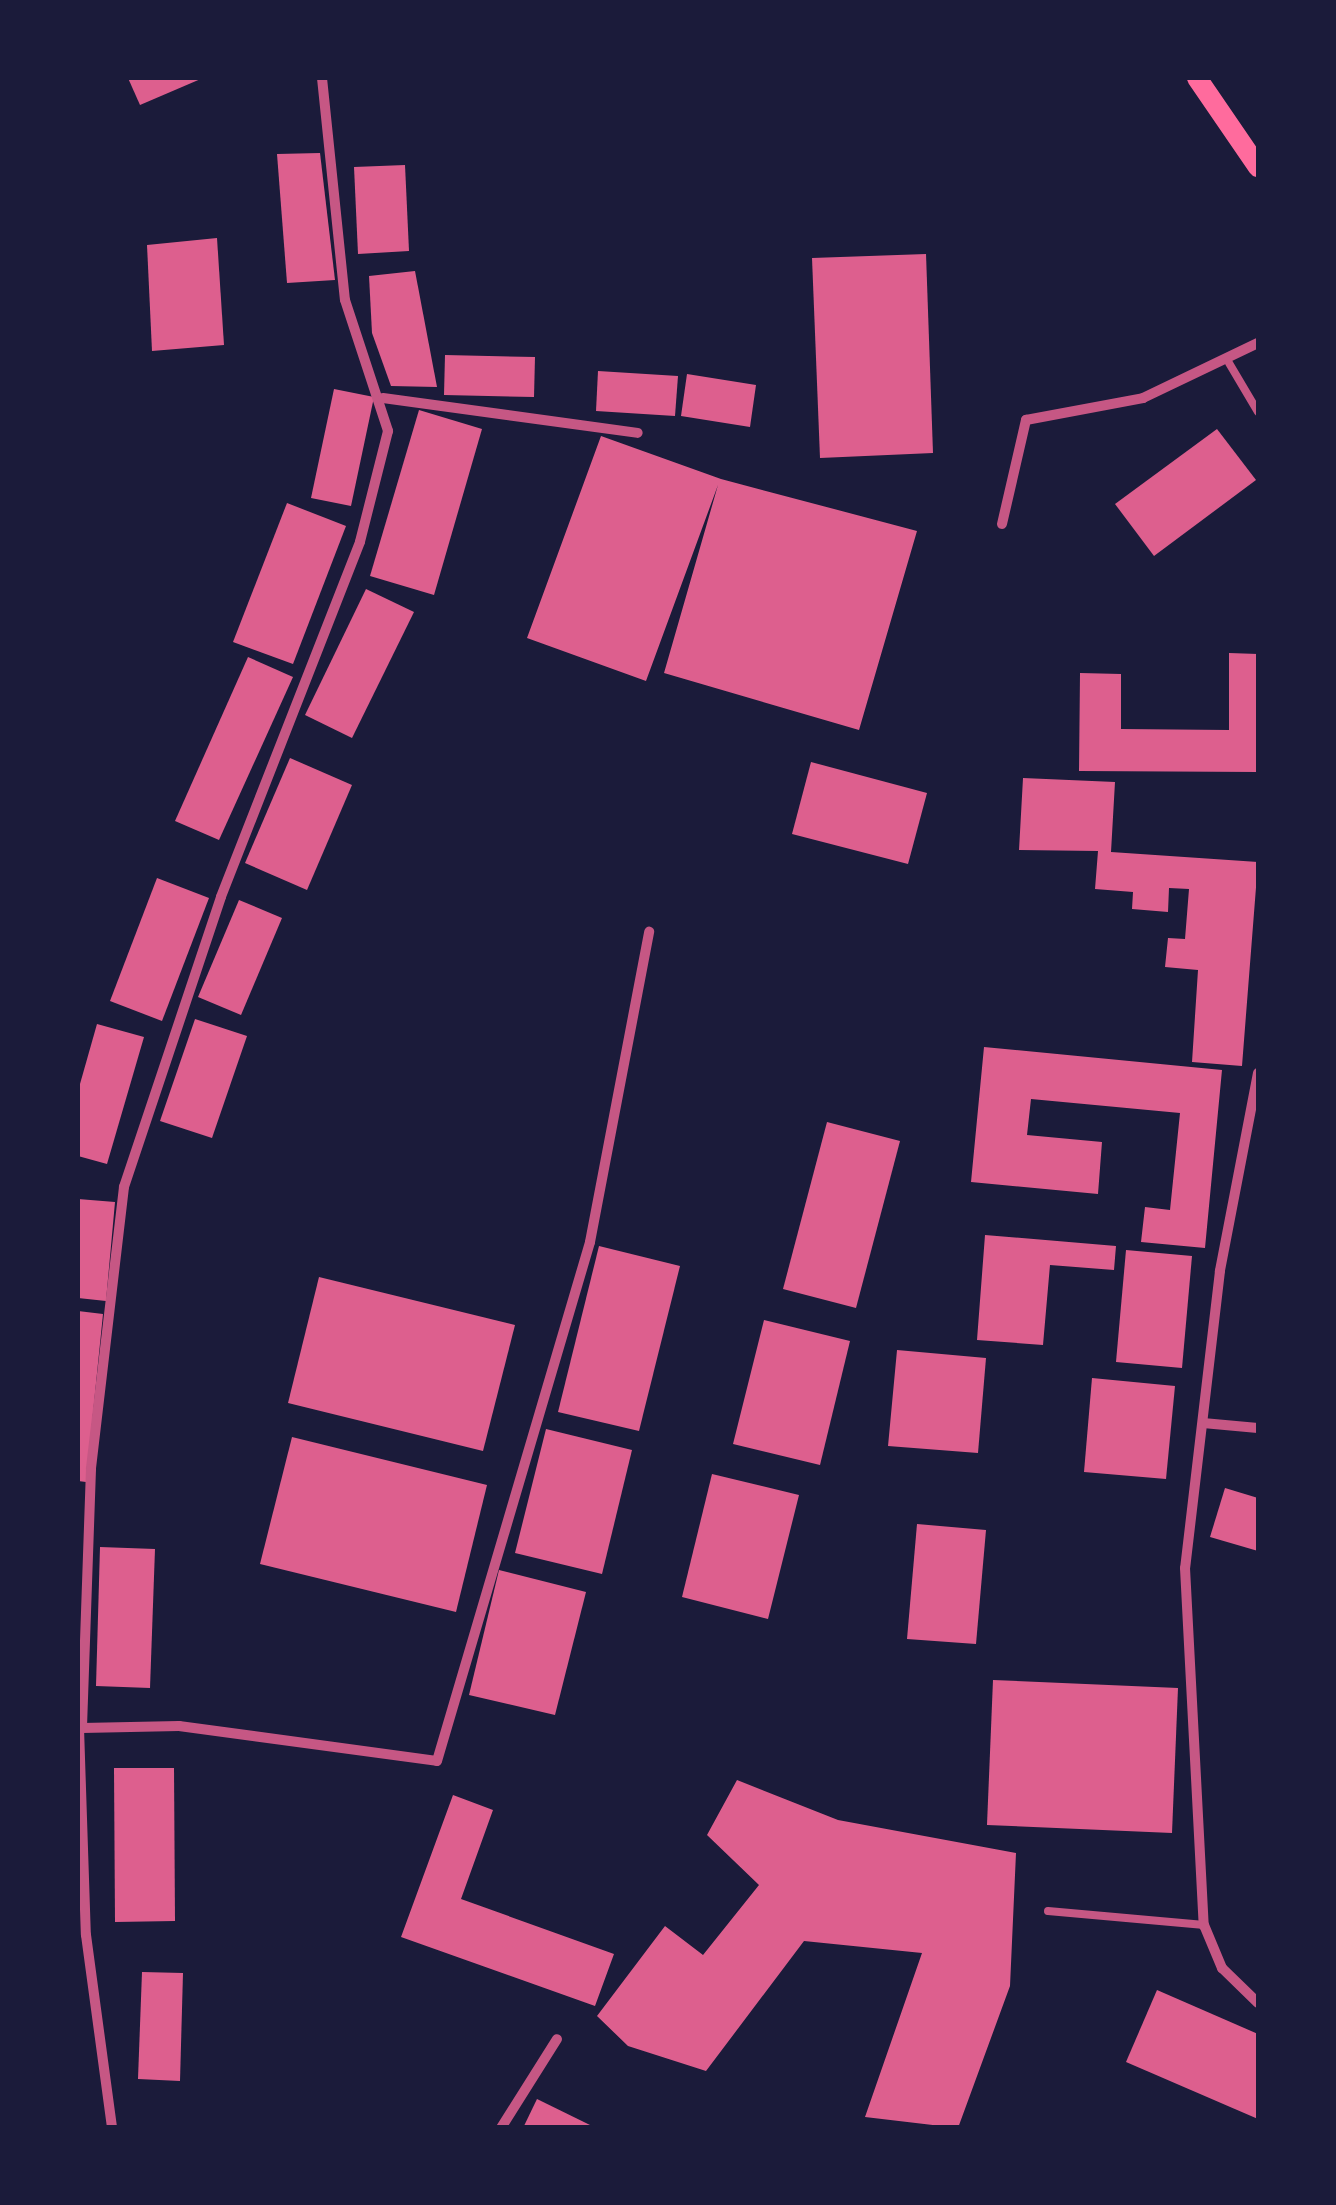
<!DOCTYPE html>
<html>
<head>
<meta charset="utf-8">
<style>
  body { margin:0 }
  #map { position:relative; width:1336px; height:2205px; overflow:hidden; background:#1b1b3a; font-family:"Fira Sans",sans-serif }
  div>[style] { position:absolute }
  .building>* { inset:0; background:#dd5f8e }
  .service>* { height:8px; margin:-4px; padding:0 4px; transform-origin:4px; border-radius:4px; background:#c65784 }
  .minor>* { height:10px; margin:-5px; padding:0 5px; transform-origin:5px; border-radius:5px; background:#c65784 }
  .secondary>* { height:20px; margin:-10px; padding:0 10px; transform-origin:10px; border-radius:10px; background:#ff6b9d }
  span { translate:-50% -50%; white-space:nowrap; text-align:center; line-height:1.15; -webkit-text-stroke:8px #1b1b3a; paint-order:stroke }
  .frame { position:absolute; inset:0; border:80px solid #1b1b3a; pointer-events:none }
</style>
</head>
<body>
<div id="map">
  <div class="building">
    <i style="clip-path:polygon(128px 78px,203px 78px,140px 105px)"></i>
    <i style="clip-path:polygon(320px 153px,335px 280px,287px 283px,277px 154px)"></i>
    <i style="clip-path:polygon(405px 165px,409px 251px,358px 254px,354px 167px)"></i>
    <i style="clip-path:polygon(217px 238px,224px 345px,152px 351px,147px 245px)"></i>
    <i style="clip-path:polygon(926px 254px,933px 453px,820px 458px,812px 258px)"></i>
    <i style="clip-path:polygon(415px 271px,437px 387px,391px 386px,372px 333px,369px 276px)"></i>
    <i style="clip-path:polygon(445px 355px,535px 357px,534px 397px,444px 395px)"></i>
    <i style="clip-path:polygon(598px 371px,678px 376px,675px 416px,596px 411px)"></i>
    <i style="clip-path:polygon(687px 374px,756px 385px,750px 427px,681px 416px)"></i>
    <i style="clip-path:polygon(334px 389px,374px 397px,351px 506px,311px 498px)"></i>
    <i style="clip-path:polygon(419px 410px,482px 429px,434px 595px,370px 576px)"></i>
    <i style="clip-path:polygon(1217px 429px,1256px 480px,1154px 556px,1115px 504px)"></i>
    <i style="clip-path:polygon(601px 436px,721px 479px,917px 531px,859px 730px,664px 673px,718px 485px,646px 681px,527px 638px)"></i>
    <i style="clip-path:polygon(287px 503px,346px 526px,293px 664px,233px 642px)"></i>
    <i style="clip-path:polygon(366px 589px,414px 612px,352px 738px,305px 715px)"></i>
    <i style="clip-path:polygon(1229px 653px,1258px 654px,1258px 772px,1079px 771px,1080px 673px,1121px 674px,1121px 729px,1229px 730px)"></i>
    <i style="clip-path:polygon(248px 657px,293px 677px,219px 840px,175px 821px)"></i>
    <i style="clip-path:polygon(290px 758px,352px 785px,307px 890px,245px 863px)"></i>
    <i style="clip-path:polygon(811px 762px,927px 793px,908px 864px,792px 834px)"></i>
    <i style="clip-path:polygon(1023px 778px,1115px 782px,1111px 852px,1258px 862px,1242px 1066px,1192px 1062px,1198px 970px,1165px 967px,1168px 938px,1185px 939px,1189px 889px,1169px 888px,1168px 912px,1132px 909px,1133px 892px,1095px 889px,1098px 851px,1019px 850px)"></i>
    <i style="clip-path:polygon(157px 878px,209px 898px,162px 1021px,110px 1001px)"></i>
    <i style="clip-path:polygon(239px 900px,282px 918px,241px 1015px,198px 997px)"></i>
    <i style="clip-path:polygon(195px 1019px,247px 1036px,212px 1138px,160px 1121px)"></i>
    <i style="clip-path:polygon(97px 1024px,144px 1037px,107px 1164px,78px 1156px,78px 1091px)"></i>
    <i style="clip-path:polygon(984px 1047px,1222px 1070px,1205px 1248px,1141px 1242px,1145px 1207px,1170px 1210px,1180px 1113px,1031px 1099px,1027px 1135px,1102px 1142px,1098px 1194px,971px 1182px)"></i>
    <i style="clip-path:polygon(827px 1122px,900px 1141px,856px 1308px,783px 1289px)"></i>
    <i style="clip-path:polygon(78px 1199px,115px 1202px,106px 1301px,78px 1298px)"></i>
    <i style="clip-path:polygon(985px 1235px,1116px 1246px,1114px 1270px,1050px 1265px,1043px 1345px,977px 1340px)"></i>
    <i style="clip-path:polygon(599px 1246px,680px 1266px,639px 1431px,558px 1412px)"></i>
    <i style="clip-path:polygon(1126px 1250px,1192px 1256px,1182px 1368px,1116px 1362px)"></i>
    <i style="clip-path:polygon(319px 1277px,515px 1325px,483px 1451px,288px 1403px)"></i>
    <i style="clip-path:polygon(78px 1311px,103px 1314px,86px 1482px,78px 1481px)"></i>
    <i style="clip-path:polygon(764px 1320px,850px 1341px,820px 1465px,733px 1444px)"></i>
    <i style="clip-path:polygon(897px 1350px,986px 1358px,978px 1453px,888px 1446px)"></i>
    <i style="clip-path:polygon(1092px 1378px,1175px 1386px,1166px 1479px,1084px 1472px)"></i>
    <i style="clip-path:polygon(546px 1429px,632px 1450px,602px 1574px,515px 1553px)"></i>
    <i style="clip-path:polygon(292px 1437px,487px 1485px,456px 1612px,260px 1564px)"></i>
    <i style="clip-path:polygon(712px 1474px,799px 1495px,768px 1619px,682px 1597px)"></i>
    <i style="clip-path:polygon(1225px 1488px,1258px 1498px,1258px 1551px,1210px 1537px)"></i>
    <i style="clip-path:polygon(917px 1524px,986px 1530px,976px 1644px,907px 1639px)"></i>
    <i style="clip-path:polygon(100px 1547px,155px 1549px,150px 1688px,96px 1686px)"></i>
    <i style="clip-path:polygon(499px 1570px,586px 1592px,555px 1715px,469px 1695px)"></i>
    <i style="clip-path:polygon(993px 1680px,1178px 1688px,1172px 1833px,987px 1825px)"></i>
    <i style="clip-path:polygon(114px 1768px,174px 1768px,175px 1921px,115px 1922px)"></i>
    <i style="clip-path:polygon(737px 1780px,838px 1820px,1016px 1853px,1010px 1986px,958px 2128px,865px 2117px,922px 1953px,804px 1941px,706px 2071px,628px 2046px,597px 2016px,665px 1926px,703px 1955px,759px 1885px,707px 1835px)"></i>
    <i style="clip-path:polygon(453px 1795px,493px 1810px,461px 1899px,614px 1954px,595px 2006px,401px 1937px)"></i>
    <i style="clip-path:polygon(142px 1972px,183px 1973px,180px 2081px,138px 2079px)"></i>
    <i style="clip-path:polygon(1157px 1990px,1258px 2034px,1258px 2119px,1126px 2062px)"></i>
    <i style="clip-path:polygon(537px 2099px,590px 2125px,589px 2128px,523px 2128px)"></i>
  </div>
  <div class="service">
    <i style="left:1229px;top:363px;width:57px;rotate:59.4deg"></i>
    <i style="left:1048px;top:1911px;width:157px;rotate:5.1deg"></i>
  </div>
  <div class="minor">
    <i style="left:322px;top:78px;width:223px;rotate:84.1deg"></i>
    <i style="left:345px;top:300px;width:138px;rotate:71.8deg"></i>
    <i style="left:388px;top:431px;width:114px;rotate:104.2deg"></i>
    <i style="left:360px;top:542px;width:381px;rotate:111.4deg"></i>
    <i style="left:221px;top:897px;width:306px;rotate:108.5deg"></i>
    <i style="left:124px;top:1187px;width:284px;rotate:96.7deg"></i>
    <i style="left:91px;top:1469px;width:259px;rotate:92deg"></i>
    <i style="left:82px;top:1728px;width:97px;rotate:-1.2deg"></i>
    <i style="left:179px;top:1726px;width:260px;rotate:7.7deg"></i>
    <i style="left:437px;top:1761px;width:541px;rotate:-73.57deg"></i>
    <i style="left:590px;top:1242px;width:316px;rotate:-79.2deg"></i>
    <i style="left:383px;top:398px;width:257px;rotate:7.8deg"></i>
    <i style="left:1002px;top:524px;width:107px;rotate:-77deg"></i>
    <i style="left:1026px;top:420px;width:119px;rotate:-10.6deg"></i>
    <i style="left:1143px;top:398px;width:127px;rotate:-25.6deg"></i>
    <i style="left:1258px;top:1073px;width:202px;rotate:100.9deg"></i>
    <i style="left:1220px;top:1271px;width:299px;rotate:96.7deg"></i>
    <i style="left:1185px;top:1568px;width:358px;rotate:87deg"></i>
    <i style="left:1204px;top:1925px;width:47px;rotate:67.3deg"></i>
    <i style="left:1222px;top:1968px;width:50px;rotate:44.2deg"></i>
    <i style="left:1203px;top:1423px;width:55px;rotate:5.2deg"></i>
    <i style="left:79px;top:1728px;width:207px;rotate:88.1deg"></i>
    <i style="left:86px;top:1935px;width:195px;rotate:82.3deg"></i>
    <i style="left:501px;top:2128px;width:105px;rotate:-57.8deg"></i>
  </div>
  <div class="secondary">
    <i style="left:1197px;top:78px;width:108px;rotate:55.6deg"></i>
  </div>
  <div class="frame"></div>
</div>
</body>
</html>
